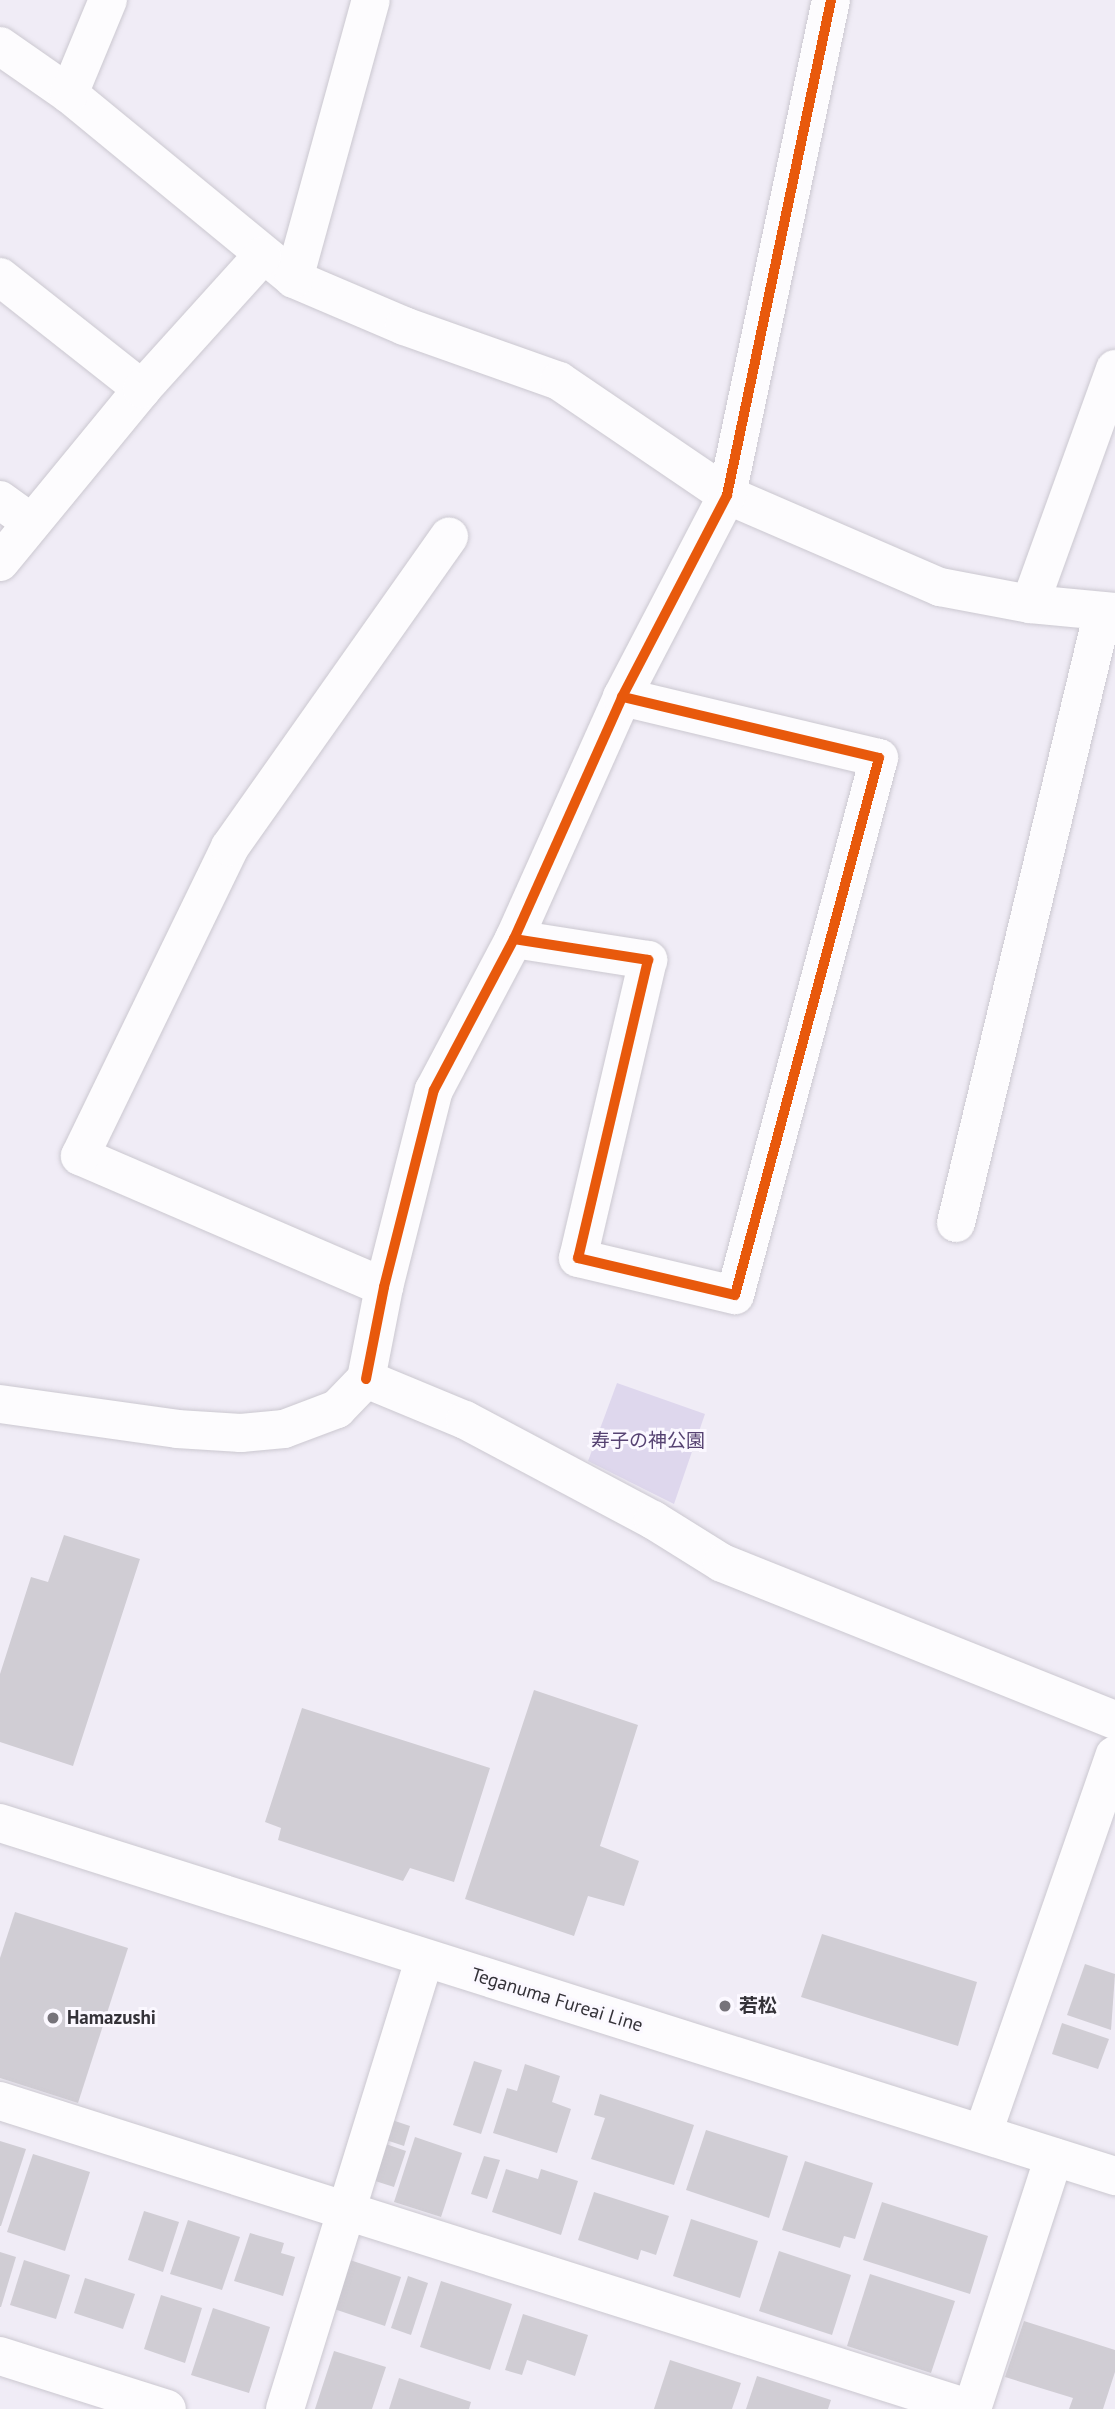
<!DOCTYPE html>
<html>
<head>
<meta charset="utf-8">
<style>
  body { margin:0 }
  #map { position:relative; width:1115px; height:2409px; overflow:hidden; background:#f0ecf6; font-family:"PT Sans","Noto Sans JP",sans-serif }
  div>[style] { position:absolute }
  .green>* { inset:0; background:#ded7ed }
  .building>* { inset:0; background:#d0cdd4 }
  .roads { filter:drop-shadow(0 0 2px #cbc8d0) drop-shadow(0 0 2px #cbc8d0) }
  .minor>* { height:38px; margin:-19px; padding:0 19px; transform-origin:19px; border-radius:19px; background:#fdfcfe }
  .cycleway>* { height:10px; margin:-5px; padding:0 5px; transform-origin:5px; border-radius:5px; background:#e8590c }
  .dots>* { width:19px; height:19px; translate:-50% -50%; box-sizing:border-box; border:4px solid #fbf8ff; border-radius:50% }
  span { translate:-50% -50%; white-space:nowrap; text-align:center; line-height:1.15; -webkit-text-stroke:6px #fbf8ff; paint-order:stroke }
  .park-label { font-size:19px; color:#564272 }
  .street-label { font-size:19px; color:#343238 }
  .poi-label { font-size:19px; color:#343238; font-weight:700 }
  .left { translate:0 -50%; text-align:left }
</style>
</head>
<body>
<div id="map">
  <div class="green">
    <i style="clip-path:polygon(617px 1383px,705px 1414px,674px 1504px,588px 1461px)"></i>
  </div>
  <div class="building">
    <i style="clip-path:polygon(64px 1535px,140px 1559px,73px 1766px,0 1742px,0 1674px,31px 1577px,48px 1582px)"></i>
    <i style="clip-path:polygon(534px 1690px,638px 1725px,600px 1846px,639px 1861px,624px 1906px,588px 1896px,574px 1936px,465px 1899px)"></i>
    <i style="clip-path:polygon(302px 1708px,490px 1768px,454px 1882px,410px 1868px,403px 1881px,278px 1840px,281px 1828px,265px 1822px)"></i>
    <i style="clip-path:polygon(15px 1912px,128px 1948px,78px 2103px,0 2078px,0 1958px)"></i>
    <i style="clip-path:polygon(822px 1934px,977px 1982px,958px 2046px,801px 1997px)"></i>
    <i style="clip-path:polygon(1085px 1964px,1115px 1974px,1111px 2030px,1067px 2015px)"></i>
    <i style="clip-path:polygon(1062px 2023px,1109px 2039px,1098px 2069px,1052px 2054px)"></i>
    <i style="clip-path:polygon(474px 2061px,502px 2070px,481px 2134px,453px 2125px)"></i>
    <i style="clip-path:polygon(525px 2064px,560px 2076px,552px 2102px,571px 2109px,557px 2153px,493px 2133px,507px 2088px,517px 2091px)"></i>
    <i style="clip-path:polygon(600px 2094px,694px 2125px,674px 2185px,591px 2159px,605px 2118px,594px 2115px)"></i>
    <i style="clip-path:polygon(389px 2119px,410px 2126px,404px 2146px,383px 2139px)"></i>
    <i style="clip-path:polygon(706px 2130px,788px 2156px,769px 2218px,686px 2190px)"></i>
    <i style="clip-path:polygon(415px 2137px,462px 2153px,441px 2217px,394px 2202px)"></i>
    <i style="clip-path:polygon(0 2141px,26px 2149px,1px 2226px,0 2226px)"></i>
    <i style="clip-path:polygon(383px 2143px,406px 2151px,394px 2187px,372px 2180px)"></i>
    <i style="clip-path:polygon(33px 2154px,90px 2172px,65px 2251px,7px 2232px)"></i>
    <i style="clip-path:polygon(484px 2156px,500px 2160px,487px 2199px,471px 2194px)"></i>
    <i style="clip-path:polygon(805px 2161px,873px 2183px,855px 2239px,844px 2236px,840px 2248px,782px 2230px)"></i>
    <i style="clip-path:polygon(506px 2169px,538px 2179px,541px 2169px,578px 2181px,561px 2235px,492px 2212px)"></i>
    <i style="clip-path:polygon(594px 2192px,669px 2216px,656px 2255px,641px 2250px,638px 2260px,578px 2240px)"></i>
    <i style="clip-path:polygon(882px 2202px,988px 2236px,970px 2294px,863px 2260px)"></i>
    <i style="clip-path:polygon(144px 2211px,179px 2222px,163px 2272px,128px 2260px)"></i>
    <i style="clip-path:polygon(691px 2219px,758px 2241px,740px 2298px,673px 2276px)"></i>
    <i style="clip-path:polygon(188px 2220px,240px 2237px,222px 2290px,170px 2274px)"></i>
    <i style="clip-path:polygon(250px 2233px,284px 2243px,281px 2253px,295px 2257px,283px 2296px,234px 2281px)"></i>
    <i style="clip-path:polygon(779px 2251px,851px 2275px,832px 2335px,759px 2311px)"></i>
    <i style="clip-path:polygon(0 2252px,16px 2257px,1px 2307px,0 2307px)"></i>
    <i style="clip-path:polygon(347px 2259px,401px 2277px,385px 2326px,331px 2308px)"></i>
    <i style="clip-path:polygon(24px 2260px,70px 2275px,56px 2319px,10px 2305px)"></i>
    <i style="clip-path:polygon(870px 2274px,955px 2301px,931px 2373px,847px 2346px)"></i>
    <i style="clip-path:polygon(408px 2276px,428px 2283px,411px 2335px,391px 2328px)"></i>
    <i style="clip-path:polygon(85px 2278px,135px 2294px,123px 2329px,74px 2313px)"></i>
    <i style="clip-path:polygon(441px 2281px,512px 2304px,490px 2370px,420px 2347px)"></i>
    <i style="clip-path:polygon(161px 2295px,202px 2308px,185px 2363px,144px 2349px)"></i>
    <i style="clip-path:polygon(213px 2308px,270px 2327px,249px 2393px,191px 2375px)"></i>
    <i style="clip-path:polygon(523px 2314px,588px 2335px,575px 2376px,527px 2360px,522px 2375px,505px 2370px)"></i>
    <i style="clip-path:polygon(1024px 2321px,1115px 2350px,1115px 2372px,1103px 2409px,1069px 2409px,1073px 2398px,1005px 2377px)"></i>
    <i style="clip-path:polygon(334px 2351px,386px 2367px,372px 2409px,315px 2409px)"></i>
    <i style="clip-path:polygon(670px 2360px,741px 2383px,732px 2409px,654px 2409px)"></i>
    <i style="clip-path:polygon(757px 2376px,831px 2400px,828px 2409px,746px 2409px)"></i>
    <i style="clip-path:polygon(399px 2378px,471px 2402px,469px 2409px,389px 2409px)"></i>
  </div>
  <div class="roads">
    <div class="minor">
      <i style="left:0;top:46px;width:84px;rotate:34.8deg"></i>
      <i style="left:69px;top:94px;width:291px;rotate:39.4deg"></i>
      <i style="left:294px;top:279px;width:120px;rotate:23.1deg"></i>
      <i style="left:404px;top:326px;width:164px;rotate:19.5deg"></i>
      <i style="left:559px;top:381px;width:203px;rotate:34.2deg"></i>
      <i style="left:727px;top:495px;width:232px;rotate:23.4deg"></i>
      <i style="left:940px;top:587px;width:92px;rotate:10.7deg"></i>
      <i style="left:1030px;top:604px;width:85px;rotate:5.4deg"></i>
      <i style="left:69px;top:94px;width:102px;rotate:-67.5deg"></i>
      <i style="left:0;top:277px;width:181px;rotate:38.3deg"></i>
      <i style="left:294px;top:279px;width:289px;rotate:-74.6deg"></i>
      <i style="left:0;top:500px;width:39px;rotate:36deg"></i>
      <i style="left:0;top:562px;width:224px;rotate:-50.6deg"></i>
      <i style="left:142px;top:389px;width:179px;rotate:-47.9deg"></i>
      <i style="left:1030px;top:604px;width:250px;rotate:-70.1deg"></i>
      <i style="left:514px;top:939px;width:136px;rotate:8.9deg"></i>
      <i style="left:648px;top:960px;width:306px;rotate:103.2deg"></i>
      <i style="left:578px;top:1258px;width:161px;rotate:13.3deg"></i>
      <i style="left:735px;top:1295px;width:556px;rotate:-74.99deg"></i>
      <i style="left:879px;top:758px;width:264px;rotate:-166.6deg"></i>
      <i style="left:956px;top:1223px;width:629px;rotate:-76.49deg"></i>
      <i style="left:384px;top:1287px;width:331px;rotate:-156.7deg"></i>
      <i style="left:80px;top:1156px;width:343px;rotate:-64.1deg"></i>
      <i style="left:230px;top:847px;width:380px;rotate:-54.8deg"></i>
      <i style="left:366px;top:1379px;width:94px;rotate:-78.9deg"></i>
      <i style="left:384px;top:1287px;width:203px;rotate:-75.8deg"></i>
      <i style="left:434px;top:1090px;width:171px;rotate:-62.1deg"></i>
      <i style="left:514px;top:939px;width:265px;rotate:-65.9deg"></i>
      <i style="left:622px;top:697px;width:228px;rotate:-62.5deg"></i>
      <i style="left:727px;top:495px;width:506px;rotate:-78.13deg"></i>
      <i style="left:0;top:1404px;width:179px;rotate:8deg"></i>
      <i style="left:177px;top:1429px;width:64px;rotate:3.6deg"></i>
      <i style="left:241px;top:1433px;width:43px;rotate:-5.3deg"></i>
      <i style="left:284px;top:1429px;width:57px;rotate:-20.7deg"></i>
      <i style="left:337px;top:1409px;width:42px;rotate:-46deg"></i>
      <i style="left:366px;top:1379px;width:107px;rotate:22.5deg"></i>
      <i style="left:465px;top:1420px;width:213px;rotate:28deg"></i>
      <i style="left:653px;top:1520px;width:81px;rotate:31.9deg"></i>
      <i style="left:722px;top:1563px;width:423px;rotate:21.8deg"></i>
      <i style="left:0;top:1823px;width:1170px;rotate:17.57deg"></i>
      <i style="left:0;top:2101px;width:1019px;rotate:17.6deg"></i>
      <i style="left:983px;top:2133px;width:400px;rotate:-70.8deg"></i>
      <i style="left:0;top:2356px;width:175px;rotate:17.6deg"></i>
      <i style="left:285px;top:2409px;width:471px;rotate:-72.8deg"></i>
      <i style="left:972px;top:2409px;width:265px;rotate:-72deg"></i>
    </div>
  </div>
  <div class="cycleway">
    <i style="left:514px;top:939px;width:136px;rotate:8.9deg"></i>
    <i style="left:648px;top:960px;width:306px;rotate:103.2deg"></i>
    <i style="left:578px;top:1258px;width:161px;rotate:13.3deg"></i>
    <i style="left:735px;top:1295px;width:556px;rotate:-74.99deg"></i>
    <i style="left:879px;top:758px;width:264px;rotate:-166.6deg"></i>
    <i style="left:366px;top:1379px;width:94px;rotate:-78.9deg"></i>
    <i style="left:384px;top:1287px;width:203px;rotate:-75.8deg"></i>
    <i style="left:434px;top:1090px;width:171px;rotate:-62.1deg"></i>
    <i style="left:514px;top:939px;width:265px;rotate:-65.9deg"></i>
    <i style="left:622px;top:697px;width:228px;rotate:-62.5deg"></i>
    <i style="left:727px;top:495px;width:506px;rotate:-78.13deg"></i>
  </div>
  <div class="dots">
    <i style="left:725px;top:2006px;background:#76737a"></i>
    <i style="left:53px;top:2018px;background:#76737a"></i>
  </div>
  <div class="park-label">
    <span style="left:648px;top:1441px">寿子の神公園</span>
  </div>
  <div class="street-label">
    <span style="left:557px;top:2000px;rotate:17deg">Teganuma Fureai Line</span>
  </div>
  <div class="poi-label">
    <span class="left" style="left:739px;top:2006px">若松</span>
    <span class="left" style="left:67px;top:2018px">Hamazushi</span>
  </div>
</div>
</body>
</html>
